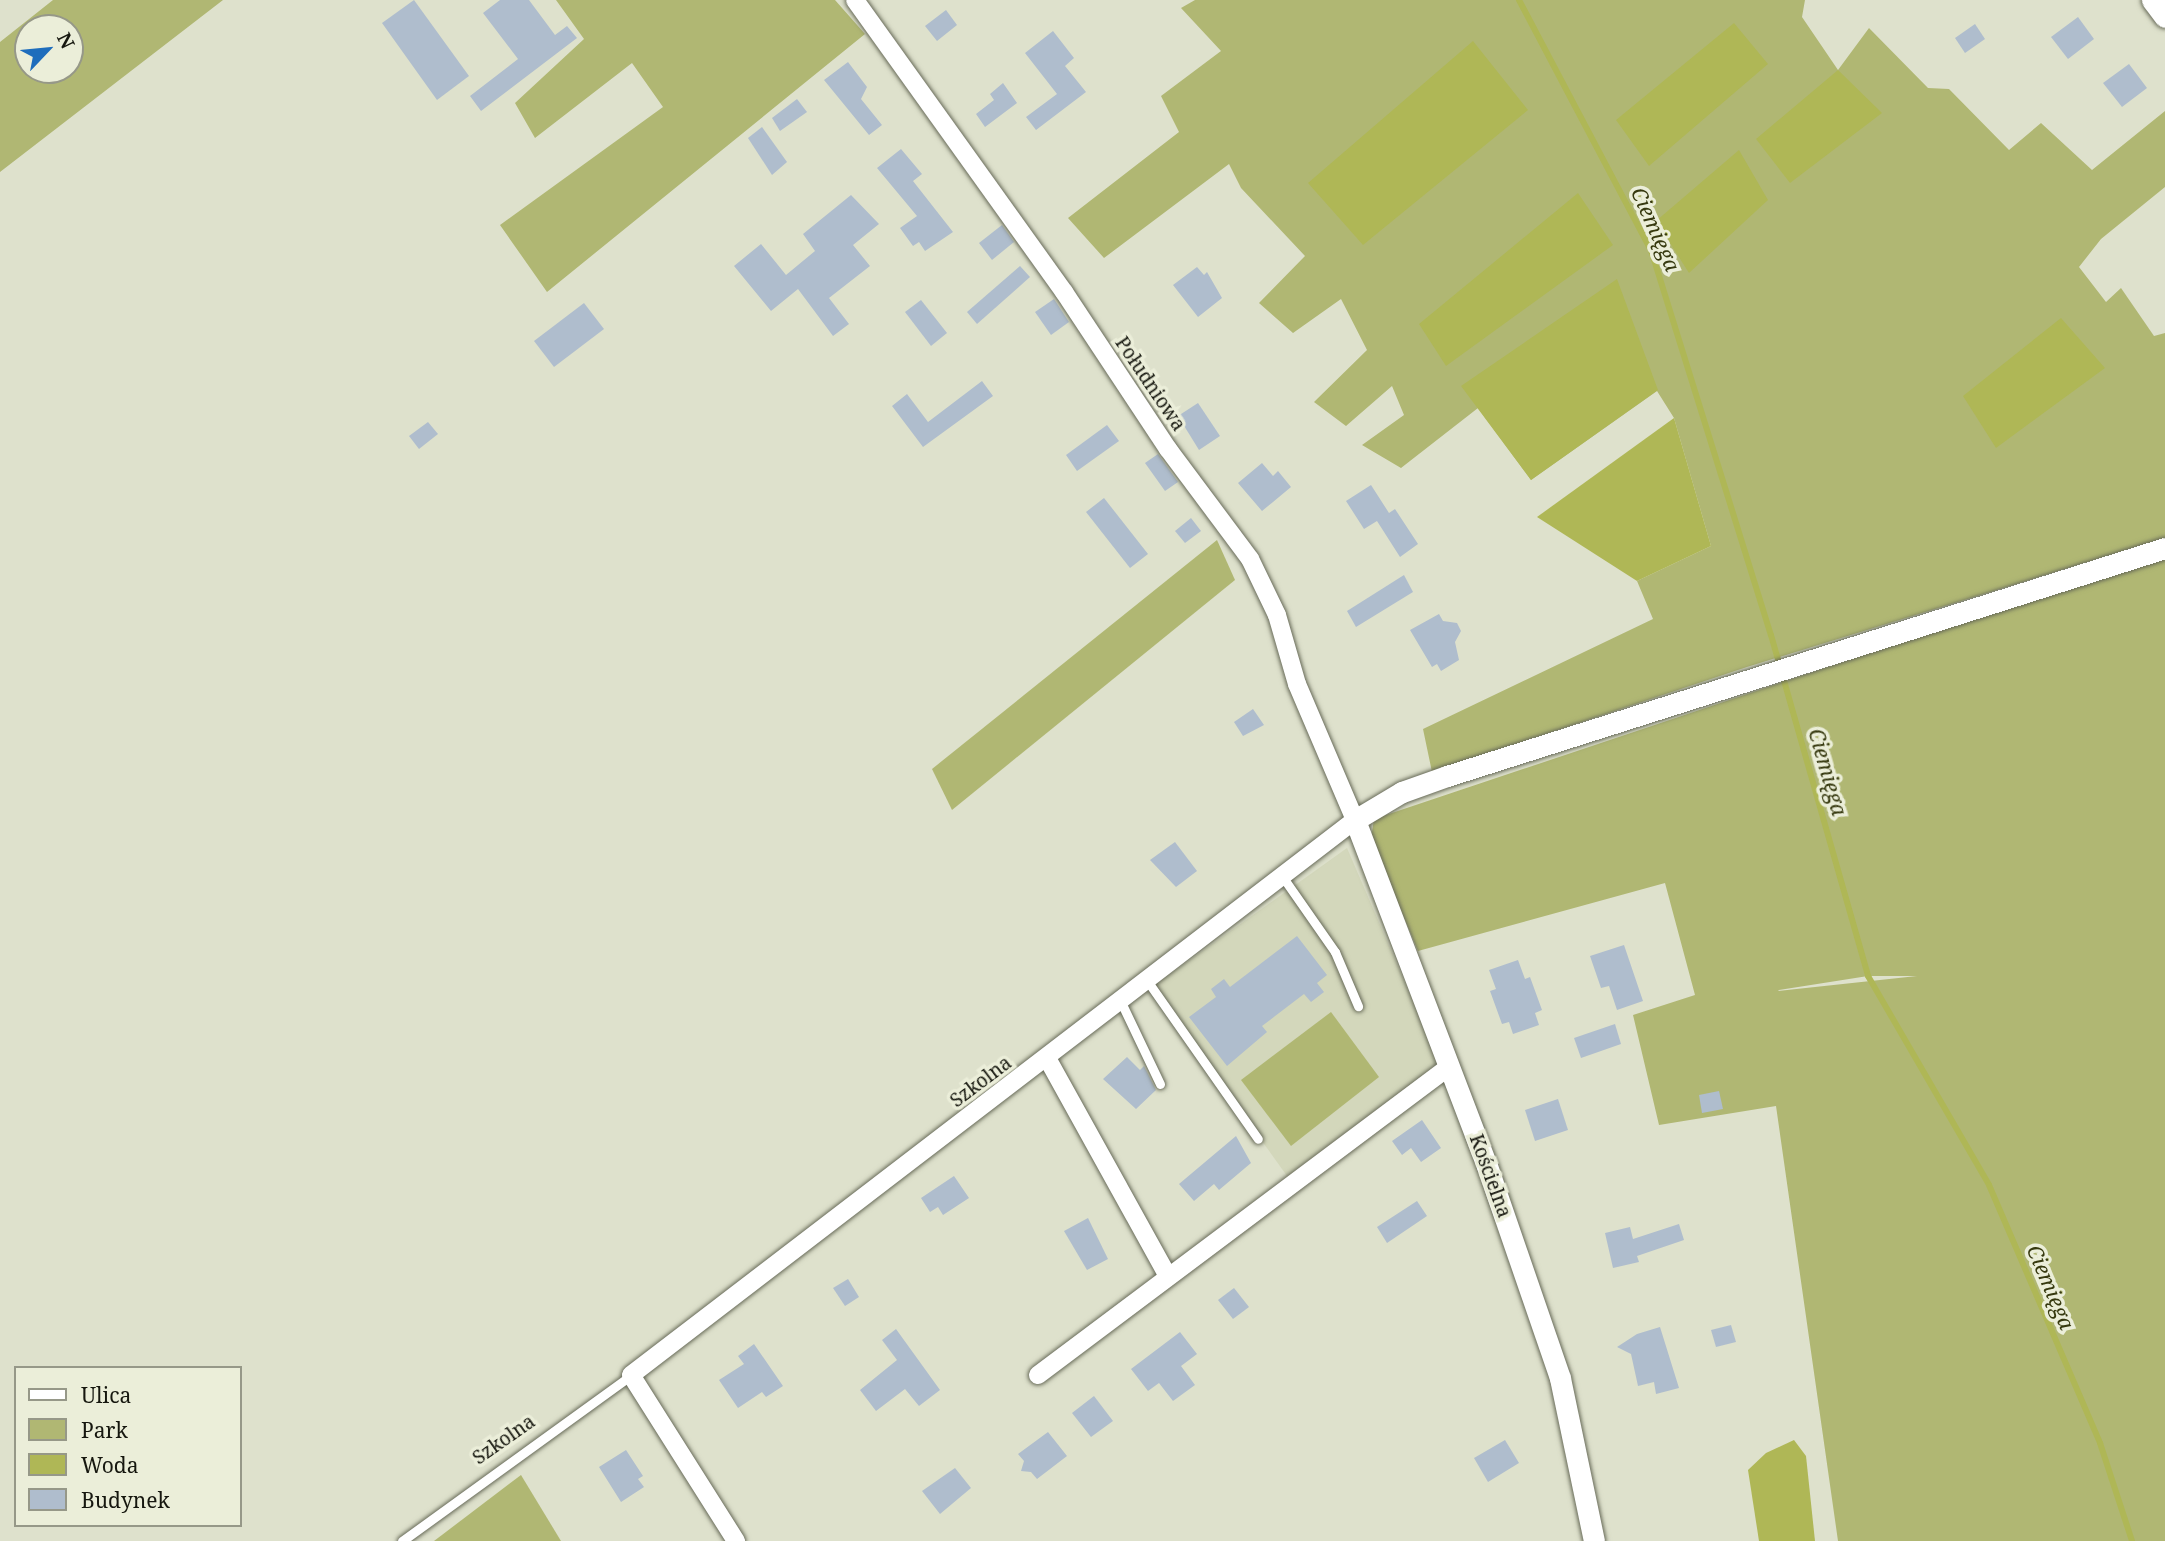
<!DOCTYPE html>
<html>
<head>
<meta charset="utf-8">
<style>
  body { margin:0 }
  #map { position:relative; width:2165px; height:1541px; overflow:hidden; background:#dee1cc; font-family:"Noto Serif",serif }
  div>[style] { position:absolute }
  .built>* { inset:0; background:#d3d7bb }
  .green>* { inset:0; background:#b0b773 }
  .water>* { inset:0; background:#afb756 }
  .stream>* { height:6px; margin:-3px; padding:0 3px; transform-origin:3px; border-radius:3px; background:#afb756 }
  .building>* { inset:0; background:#afbdcd }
  .roads { filter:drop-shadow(0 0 2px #676a58) drop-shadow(0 0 2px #676a58) }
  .service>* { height:9px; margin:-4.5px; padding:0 4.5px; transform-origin:4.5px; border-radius:4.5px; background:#fff }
  .minor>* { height:18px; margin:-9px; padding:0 9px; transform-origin:9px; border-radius:9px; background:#fff }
  .tertiary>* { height:21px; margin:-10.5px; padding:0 10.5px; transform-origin:10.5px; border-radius:10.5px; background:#fff }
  span { translate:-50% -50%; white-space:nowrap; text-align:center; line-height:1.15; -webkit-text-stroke:7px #ebeed9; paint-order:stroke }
  .street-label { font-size:19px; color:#16170f }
  .water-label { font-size:21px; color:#36390f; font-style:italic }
  .legend { position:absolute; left:14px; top:1366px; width:228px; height:161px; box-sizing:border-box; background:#ebeed9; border:2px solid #969888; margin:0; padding:9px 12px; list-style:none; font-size:21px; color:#16170f }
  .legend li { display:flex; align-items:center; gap:14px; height:35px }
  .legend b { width:35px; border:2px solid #969888 }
  .north { position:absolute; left:14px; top:14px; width:70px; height:70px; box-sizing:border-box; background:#ebeed9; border:2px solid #969888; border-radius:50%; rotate:64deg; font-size:19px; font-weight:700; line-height:28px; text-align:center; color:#16170f }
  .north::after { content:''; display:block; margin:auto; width:24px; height:32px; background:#1e6dbc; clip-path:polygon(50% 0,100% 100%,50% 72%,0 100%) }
</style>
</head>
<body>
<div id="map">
  <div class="built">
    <i style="clip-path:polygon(1347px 848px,1443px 1071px,1292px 1183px,1152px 987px)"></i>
  </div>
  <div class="green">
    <i style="clip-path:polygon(evenodd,53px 0,223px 0,0 172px,0 42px,53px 0,28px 28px,70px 28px,70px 70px,28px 70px,28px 28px)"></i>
    <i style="clip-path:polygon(556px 0,835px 0,865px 34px,547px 292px,500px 225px,663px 107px,632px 63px,535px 138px,515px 103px,584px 39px)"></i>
    <i style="clip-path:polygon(1195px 0,1805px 0,1802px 17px,1838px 70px,1869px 28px,1928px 88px,1949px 89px,2009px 150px,2041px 123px,2092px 170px,2165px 111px,2165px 187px,2101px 239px,2079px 267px,2106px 302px,2121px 288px,2154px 336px,2165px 333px,2165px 538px,1747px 667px,1432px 772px,1423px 729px,1653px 619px,1637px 581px,1711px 546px,1674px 418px,1657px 391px,1531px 480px,1478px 408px,1401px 468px,1362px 445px,1404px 415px,1392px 386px,1346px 426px,1314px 402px,1367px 350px,1341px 299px,1293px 333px,1259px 303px,1305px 256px,1241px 188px,1229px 164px,1104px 258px,1068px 218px,1179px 132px,1161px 96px,1221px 51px,1181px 8px)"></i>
    <i style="clip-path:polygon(1217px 540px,1235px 580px,952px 810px,932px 769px)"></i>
    <i style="clip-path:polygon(evenodd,2165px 559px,2165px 1541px,1838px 1541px,1776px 1106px,1659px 1125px,1633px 1015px,1695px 995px,1665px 883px,1418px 951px,1371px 839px,1374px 819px,2025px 601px,2165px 559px,1868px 976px,1917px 976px,1778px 991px,1779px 990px,1868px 976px)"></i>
    <i style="clip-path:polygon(1331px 1012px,1379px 1077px,1291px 1146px,1241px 1080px)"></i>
    <i style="clip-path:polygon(521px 1475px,561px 1541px,434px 1541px)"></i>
  </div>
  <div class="water">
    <i style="clip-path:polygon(1734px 23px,1768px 64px,1649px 166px,1616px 120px)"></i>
    <i style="clip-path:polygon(1473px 41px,1528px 110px,1363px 245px,1308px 183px)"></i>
    <i style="clip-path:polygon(1838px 70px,1882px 113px,1790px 183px,1756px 139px)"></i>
    <i style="clip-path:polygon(1739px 150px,1768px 200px,1689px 273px,1656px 221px)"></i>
    <i style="clip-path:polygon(1578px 193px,1613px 245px,1446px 366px,1419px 324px)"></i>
    <i style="clip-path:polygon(1617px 279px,1658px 390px,1531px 480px,1461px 386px)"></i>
    <i style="clip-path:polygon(2061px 318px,2105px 368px,1996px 448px,1963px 396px)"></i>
    <i style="clip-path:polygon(1674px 418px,1711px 546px,1637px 581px,1537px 517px)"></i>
    <i style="clip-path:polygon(1794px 1440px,1806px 1456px,1815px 1541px,1759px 1541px,1748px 1470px,1766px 1453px)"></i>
  </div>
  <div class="stream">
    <i style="left:1519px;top:0;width:283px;rotate:62.2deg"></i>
    <i style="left:1651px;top:250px;width:403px;rotate:72.7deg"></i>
    <i style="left:1771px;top:635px;width:355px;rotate:74.1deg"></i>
    <i style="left:1868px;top:976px;width:241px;rotate:59.9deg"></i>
    <i style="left:1989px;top:1185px;width:281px;rotate:66.7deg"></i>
    <i style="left:2100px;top:1443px;width:103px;rotate:71.9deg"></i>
  </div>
  <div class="building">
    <i style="clip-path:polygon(414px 0,469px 76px,437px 100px,382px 23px)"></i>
    <i style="clip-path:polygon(500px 0,529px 0,555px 35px,567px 26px,577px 38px,481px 111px,470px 96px,518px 59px,483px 13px)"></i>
    <i style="clip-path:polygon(946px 10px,957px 25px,937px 41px,925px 26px)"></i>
    <i style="clip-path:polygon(2078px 17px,2094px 39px,2068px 59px,2051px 37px)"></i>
    <i style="clip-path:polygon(1975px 24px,1985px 39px,1965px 53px,1955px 38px)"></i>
    <i style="clip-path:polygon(1053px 31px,1074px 58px,1065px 66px,1086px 92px,1036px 130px,1026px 117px,1057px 94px,1025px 53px)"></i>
    <i style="clip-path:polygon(848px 62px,867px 87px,861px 99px,882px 125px,869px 135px,824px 80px)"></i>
    <i style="clip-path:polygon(2129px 64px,2147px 88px,2122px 107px,2103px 83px)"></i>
    <i style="clip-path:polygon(1003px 83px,1017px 103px,985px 127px,976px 114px,994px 100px,990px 94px)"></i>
    <i style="clip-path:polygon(797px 99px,807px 112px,780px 131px,772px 118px)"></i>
    <i style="clip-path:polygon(762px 127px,787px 162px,772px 175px,748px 138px)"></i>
    <i style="clip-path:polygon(901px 149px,922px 174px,913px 181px,953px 232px,925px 251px,919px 242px,913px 246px,900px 228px,917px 216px,877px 168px)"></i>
    <i style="clip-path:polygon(851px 195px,879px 224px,853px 245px,870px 266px,829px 298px,849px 324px,833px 336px,798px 289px,771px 311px,734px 266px,761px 244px,786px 275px,815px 251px,803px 234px)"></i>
    <i style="clip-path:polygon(1002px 225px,1014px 242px,992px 260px,979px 243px)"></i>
    <i style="clip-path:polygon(1020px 266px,1030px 277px,977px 324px,967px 312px)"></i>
    <i style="clip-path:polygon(1197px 267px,1204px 275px,1207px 272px,1222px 298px,1198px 317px,1173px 285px)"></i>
    <i style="clip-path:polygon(1054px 299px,1069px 322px,1051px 335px,1035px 312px)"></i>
    <i style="clip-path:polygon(921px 300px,947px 333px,931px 346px,905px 312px)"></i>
    <i style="clip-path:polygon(584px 303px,604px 329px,554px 367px,534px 341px)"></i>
    <i style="clip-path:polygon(982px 381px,993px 396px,923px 447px,892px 406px,907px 394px,928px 422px)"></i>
    <i style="clip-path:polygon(1198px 403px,1220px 436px,1199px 450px,1178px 416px)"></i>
    <i style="clip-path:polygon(428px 422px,438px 434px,419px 449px,409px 436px)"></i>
    <i style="clip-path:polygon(1107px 425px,1119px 441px,1077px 471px,1066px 455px)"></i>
    <i style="clip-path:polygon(1158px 454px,1178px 482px,1165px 491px,1145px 463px)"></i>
    <i style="clip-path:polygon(1262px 463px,1273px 476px,1278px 471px,1291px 487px,1262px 511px,1238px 483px)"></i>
    <i style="clip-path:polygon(1371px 485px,1389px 513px,1395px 509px,1418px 544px,1400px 557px,1377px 521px,1364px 529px,1346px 501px)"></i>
    <i style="clip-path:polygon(1104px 498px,1148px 554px,1130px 568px,1086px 512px)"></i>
    <i style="clip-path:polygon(1191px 518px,1201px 531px,1185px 543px,1175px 531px)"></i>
    <i style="clip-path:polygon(1404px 575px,1413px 592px,1356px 627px,1347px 611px)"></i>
    <i style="clip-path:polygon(1439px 614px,1443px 621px,1457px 623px,1461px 631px,1455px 642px,1459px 660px,1441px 671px,1437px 664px,1432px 667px,1410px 630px)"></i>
    <i style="clip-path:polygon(1253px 709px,1264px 725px,1243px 736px,1234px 722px)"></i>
    <i style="clip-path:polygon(1175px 842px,1197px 871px,1176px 887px,1150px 860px)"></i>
    <i style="clip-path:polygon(1297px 936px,1327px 975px,1317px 983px,1324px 992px,1311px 1002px,1304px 994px,1262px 1026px,1267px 1032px,1227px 1066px,1189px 1017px,1216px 997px,1211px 989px,1224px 979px,1230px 987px)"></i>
    <i style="clip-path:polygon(1624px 945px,1643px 1001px,1617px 1010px,1609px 986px,1601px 988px,1590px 956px)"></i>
    <i style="clip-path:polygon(1518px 960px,1525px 979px,1530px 977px,1542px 1010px,1535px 1013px,1539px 1025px,1513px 1034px,1509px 1022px,1502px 1024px,1490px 991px,1496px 989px,1489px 970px)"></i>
    <i style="clip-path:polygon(1615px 1024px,1621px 1044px,1581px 1058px,1574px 1038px)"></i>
    <i style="clip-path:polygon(1127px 1057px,1140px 1070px,1144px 1066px,1156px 1090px,1136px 1109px,1103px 1079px)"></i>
    <i style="clip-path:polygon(1719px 1091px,1723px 1109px,1702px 1113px,1699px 1095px)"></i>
    <i style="clip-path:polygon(1558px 1099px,1568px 1130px,1535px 1141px,1525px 1110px)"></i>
    <i style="clip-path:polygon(1422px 1120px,1441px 1148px,1421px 1162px,1411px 1148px,1402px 1155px,1392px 1141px)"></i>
    <i style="clip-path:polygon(1236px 1136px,1251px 1163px,1219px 1190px,1214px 1184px,1194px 1201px,1179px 1184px)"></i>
    <i style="clip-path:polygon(954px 1176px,969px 1198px,943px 1215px,938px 1207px,930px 1212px,921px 1198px)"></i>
    <i style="clip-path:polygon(1417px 1201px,1427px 1216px,1387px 1243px,1377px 1227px)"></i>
    <i style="clip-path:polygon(1088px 1218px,1108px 1259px,1087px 1270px,1064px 1231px)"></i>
    <i style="clip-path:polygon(1679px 1224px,1684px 1240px,1637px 1256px,1639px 1262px,1613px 1268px,1605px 1233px,1630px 1227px,1633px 1239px)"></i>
    <i style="clip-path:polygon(848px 1279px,859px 1297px,845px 1306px,833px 1288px)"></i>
    <i style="clip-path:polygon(1234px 1288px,1249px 1307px,1233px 1319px,1218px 1300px)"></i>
    <i style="clip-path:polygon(1731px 1325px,1736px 1342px,1716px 1347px,1711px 1330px)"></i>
    <i style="clip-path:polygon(1660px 1327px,1679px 1388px,1656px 1394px,1654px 1382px,1638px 1386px,1631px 1354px,1617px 1347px,1637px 1334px)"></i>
    <i style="clip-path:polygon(896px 1329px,940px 1390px,919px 1406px,905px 1389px,876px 1411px,860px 1390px,897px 1360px,882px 1340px)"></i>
    <i style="clip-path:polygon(1180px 1332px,1197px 1354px,1181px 1366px,1195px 1385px,1173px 1401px,1159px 1383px,1148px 1391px,1131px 1369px)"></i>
    <i style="clip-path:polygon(754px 1344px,783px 1386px,766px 1397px,762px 1392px,738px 1408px,719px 1380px,744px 1364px,738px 1356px)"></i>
    <i style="clip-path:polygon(1094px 1396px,1113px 1421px,1091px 1437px,1072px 1413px)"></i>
    <i style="clip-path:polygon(1048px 1432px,1067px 1456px,1037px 1479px,1031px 1472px,1021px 1471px,1024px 1461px,1018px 1454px)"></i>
    <i style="clip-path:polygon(1505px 1440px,1519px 1463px,1488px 1482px,1474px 1458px)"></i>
    <i style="clip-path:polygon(626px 1450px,643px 1476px,638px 1479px,644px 1487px,621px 1502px,599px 1467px)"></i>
    <i style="clip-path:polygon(955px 1468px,971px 1488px,940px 1514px,922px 1491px)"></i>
  </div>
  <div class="roads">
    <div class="service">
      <i style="left:1282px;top:876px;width:93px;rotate:55.1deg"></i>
      <i style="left:1335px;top:952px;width:59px;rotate:66.9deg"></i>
      <i style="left:1146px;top:979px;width:195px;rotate:55deg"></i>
      <i style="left:1120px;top:1000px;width:93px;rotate:64.5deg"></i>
      <i style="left:402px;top:1541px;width:283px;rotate:-35.9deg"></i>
    </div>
    <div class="minor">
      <i style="left:1047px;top:1058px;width:249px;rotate:61deg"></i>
      <i style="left:1038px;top:1375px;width:515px;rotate:-36.87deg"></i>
      <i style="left:736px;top:1541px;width:196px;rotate:-122.3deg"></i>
      <i style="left:631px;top:1375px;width:912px;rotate:-37.47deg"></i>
      <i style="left:1355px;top:820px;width:148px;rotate:-113.1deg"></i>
      <i style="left:1297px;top:684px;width:72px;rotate:-106.2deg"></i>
      <i style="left:1277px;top:615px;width:62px;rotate:-115.7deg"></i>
      <i style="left:1250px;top:559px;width:137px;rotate:-126.7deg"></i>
      <i style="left:1168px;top:449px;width:188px;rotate:-123.5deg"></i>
      <i style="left:1064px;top:292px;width:359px;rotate:-125.6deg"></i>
    </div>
    <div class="tertiary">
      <i style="left:2152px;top:0;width:21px;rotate:53deg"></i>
      <i style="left:1594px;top:1541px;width:167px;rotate:-101.8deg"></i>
      <i style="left:1560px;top:1378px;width:224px;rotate:-109deg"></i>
      <i style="left:1487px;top:1166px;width:370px;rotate:-110.9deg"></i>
      <i style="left:1355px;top:820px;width:55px;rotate:-30.8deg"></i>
      <i style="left:1402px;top:792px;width:48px;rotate:-19.6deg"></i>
      <i style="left:1447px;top:776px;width:753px;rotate:-17.62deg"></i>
    </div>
  </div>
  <div class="street-label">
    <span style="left:1150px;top:384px;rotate:56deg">Południowa</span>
    <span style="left:981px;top:1082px;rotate:-37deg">Szkolna</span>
    <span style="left:1490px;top:1176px;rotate:70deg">Kościelna</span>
    <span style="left:504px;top:1440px;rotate:-35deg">Szkolna</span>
  </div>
  <div class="water-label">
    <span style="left:1656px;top:229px;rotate:66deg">Ciemięga</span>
    <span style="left:1828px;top:772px;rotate:74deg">Ciemięga</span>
    <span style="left:2051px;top:1287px;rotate:67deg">Ciemięga</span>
  </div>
  <ul class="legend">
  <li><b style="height:9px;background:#fff"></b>Ulica</li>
  <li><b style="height:19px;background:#b0b773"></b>Park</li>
  <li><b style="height:19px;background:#afb756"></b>Woda</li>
  <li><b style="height:19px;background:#afbdcd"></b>Budynek</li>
  </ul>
  <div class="north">N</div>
</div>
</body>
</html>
